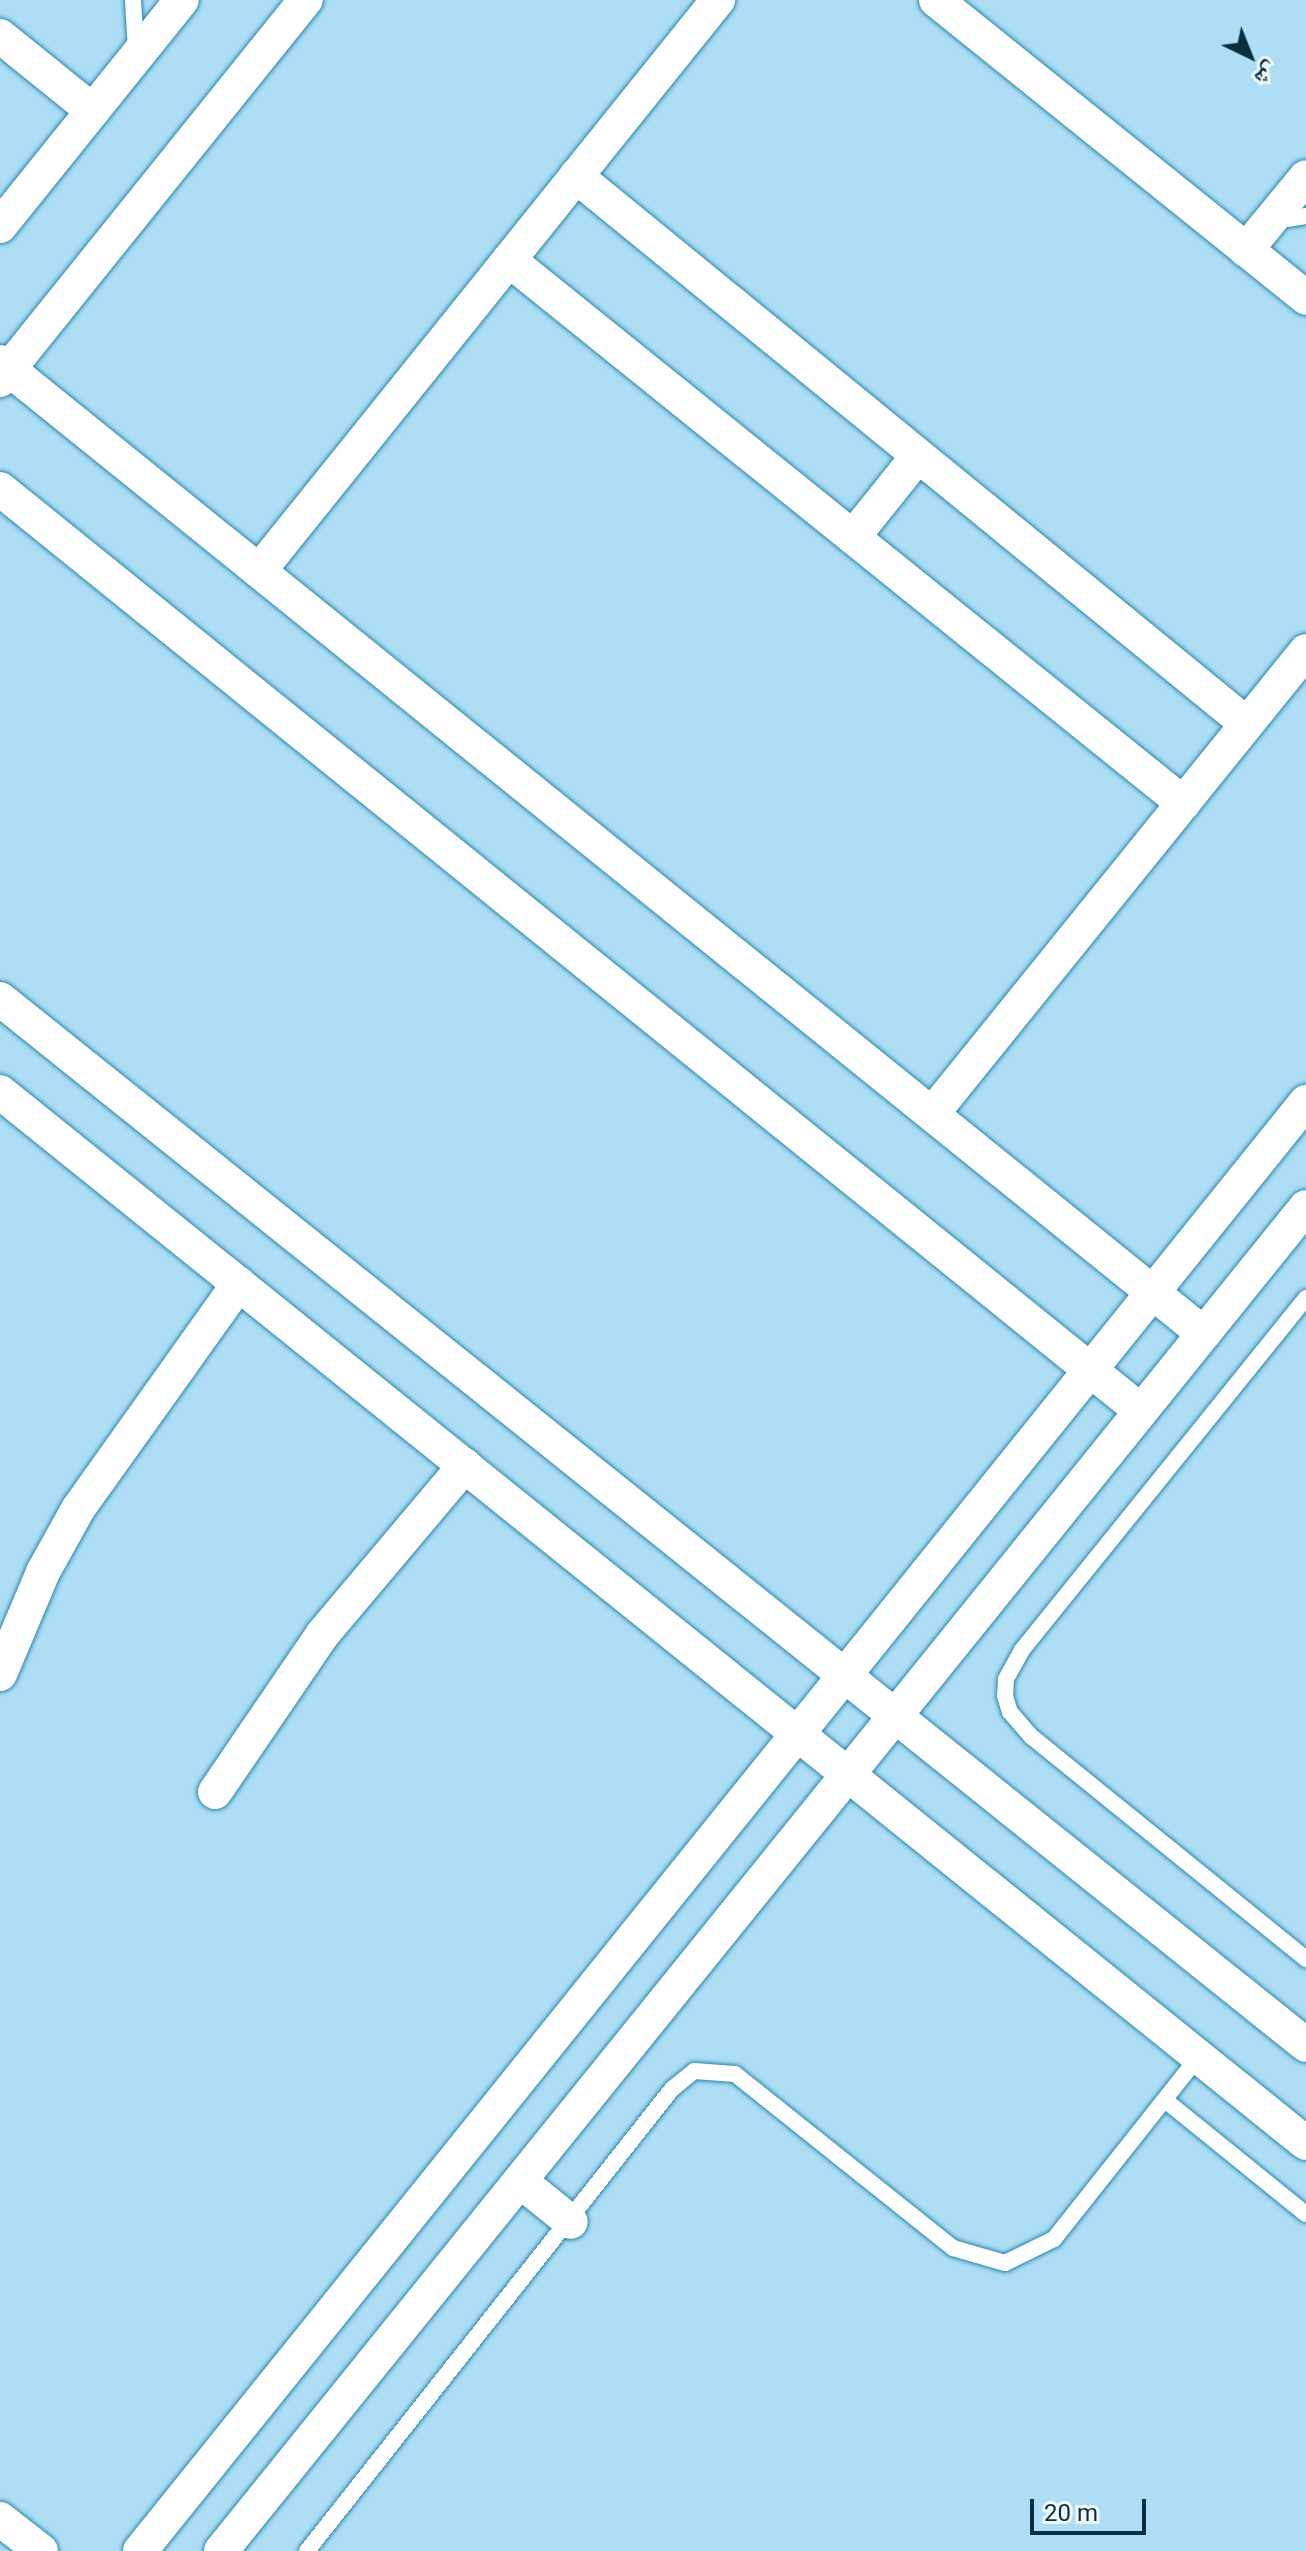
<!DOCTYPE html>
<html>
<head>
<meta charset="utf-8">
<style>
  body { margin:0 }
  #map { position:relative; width:1306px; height:2551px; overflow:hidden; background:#addef6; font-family:Roboto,"Noto Naskh Arabic",sans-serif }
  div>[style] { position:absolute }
  .roads { filter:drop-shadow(0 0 2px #2b87ac) drop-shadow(0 0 2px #2b87ac) }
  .service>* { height:16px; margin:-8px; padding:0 8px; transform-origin:8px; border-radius:8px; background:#fff }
  .minor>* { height:34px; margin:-17px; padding:0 17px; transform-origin:17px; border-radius:17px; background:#fff }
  span { translate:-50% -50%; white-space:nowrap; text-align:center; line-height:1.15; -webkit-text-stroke:7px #f0f8fc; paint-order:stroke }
  .north { position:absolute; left:1210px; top:16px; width:80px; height:80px; -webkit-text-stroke:6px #f0f8fc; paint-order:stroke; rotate:137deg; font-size:22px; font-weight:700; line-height:32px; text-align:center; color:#092f3f }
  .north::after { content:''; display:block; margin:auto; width:28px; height:36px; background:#092f3f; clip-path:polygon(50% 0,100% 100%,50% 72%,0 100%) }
  .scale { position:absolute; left:1030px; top:2499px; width:116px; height:36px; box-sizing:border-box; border:4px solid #092f3f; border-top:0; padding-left:10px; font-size:24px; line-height:28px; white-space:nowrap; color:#092f3f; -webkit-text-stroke:6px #f0f8fc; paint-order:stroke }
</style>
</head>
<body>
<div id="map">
  <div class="roads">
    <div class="service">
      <i style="left:133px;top:0;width:50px;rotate:86.6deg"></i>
      <i style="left:1274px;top:221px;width:32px;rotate:-9deg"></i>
      <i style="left:1306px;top:1298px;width:452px;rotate:128.9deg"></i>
      <i style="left:1022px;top:1650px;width:33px;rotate:119deg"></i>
      <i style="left:1006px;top:1679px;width:17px;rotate:93deg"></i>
      <i style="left:1005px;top:1696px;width:17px;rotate:73deg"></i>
      <i style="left:1010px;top:1712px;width:33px;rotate:49deg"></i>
      <i style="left:1032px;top:1737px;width:353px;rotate:39deg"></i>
      <i style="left:1165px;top:2100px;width:181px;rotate:39deg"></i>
      <i style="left:307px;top:2551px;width:589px;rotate:-51.69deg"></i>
      <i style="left:672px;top:2089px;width:28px;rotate:-39deg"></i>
      <i style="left:694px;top:2071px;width:41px;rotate:4.2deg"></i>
      <i style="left:735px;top:2074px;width:279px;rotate:38.6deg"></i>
      <i style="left:953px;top:2248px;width:54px;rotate:16.1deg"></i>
      <i style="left:1005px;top:2263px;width:55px;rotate:-26.1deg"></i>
      <i style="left:1054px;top:2239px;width:233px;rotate:-51.6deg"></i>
    </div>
    <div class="minor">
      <i style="left:936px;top:0;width:475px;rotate:38.8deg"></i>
      <i style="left:0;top:36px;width:119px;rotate:38.9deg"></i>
      <i style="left:576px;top:176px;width:866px;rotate:39.24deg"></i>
      <i style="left:0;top:226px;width:290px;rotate:-51.2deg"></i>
      <i style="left:1246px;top:250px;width:94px;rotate:-50.6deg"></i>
      <i style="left:509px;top:260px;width:866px;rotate:38.86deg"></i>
      <i style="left:0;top:362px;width:1547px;rotate:38.91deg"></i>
      <i style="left:0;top:380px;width:488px;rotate:-51.2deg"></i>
      <i style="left:0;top:489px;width:1467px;rotate:38.94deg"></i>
      <i style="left:853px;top:537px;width:104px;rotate:-51.3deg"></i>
      <i style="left:259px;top:571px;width:733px;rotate:-51.21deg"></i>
      <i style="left:0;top:999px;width:1673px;rotate:38.69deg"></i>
      <i style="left:0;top:1092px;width:1676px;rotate:38.83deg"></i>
      <i style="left:932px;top:1114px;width:595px;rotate:-51.07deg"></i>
      <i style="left:0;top:1674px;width:111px;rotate:-67.1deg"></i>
      <i style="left:43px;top:1572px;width:72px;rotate:-60.9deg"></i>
      <i style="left:78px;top:1509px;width:277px;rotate:-54.5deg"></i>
      <i style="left:215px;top:1792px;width:190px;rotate:-55.7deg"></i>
      <i style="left:322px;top:1635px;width:222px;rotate:-49.9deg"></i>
      <i style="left:520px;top:2181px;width:65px;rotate:38.8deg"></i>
      <i style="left:0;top:2519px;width:52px;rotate:38deg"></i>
      <i style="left:140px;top:2551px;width:1860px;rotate:-51.18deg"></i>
      <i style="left:221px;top:2551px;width:1727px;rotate:-51.09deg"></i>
    </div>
  </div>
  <div class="north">ش</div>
  <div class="scale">20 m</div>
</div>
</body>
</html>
